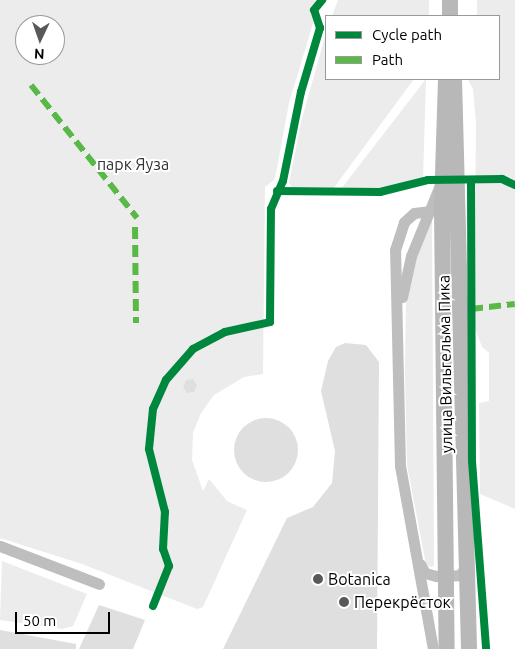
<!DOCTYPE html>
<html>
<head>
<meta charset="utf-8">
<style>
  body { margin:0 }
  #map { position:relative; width:515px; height:649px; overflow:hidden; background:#fff; font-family:Ubuntu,sans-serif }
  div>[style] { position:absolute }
  .green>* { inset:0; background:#ececec }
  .building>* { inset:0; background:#dfdfdf }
  .round { border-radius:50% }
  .street>* { height:11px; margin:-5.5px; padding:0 5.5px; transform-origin:5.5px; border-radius:5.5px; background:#bebebe }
  .secondary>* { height:16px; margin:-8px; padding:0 8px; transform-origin:8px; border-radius:8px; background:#b8b8b8 }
  .quiet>* { height:6px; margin-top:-3px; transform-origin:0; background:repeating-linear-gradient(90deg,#58b947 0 12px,transparent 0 18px) }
  .cycleway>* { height:8px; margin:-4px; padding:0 4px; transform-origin:4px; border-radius:4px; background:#00873e }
  .dots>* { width:14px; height:14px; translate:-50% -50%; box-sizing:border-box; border:2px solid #fff; border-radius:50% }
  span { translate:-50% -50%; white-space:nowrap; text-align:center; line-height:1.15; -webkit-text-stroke:4px #fff; paint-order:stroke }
  .park-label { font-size:16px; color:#333 }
  .street-label { font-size:16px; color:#000 }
  .poi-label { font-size:16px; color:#000 }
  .left { translate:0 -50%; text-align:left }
  .legend { position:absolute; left:325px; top:15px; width:175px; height:65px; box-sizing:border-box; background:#fff; border:1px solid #999; margin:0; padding:6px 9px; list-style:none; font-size:15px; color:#000 }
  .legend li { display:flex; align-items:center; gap:10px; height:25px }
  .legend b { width:25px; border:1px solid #999 }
  .north { position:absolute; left:15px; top:15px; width:50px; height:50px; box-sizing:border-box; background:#fff; border:1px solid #999; border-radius:50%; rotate:183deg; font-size:14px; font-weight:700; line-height:20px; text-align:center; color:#000 }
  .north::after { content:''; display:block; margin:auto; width:18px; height:22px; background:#595959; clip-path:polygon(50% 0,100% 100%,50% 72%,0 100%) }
  .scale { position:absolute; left:15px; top:612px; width:95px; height:22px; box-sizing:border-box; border:2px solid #000; border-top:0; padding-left:6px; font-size:15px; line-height:18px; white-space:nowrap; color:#000; -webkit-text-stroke:4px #fff; paint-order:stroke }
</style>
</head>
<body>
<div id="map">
  <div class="green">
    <i style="clip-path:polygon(evenodd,0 0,320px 0,289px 103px,275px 179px,265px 187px,263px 374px,244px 377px,214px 395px,201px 413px,193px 433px,192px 460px,203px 491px,209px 479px,227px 501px,247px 510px,203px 607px,197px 609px,82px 564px,0 538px,0 0,25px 25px,55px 25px,55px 55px,25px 55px,25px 25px)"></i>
    <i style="clip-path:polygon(338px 0,429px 0,429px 16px,332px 16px)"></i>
    <i style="clip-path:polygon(477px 0,515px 0,515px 509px,480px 494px,479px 403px,489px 401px,489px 353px,482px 347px,474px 326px,474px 265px,470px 248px,473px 239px,468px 231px,468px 225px,475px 219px,476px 123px,473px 89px,468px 80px,499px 79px,499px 16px,477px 16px)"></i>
    <i style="clip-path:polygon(326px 33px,326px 79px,414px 79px,333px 189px,293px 189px,289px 183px,301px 122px)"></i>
    <i style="clip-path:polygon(426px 79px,423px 179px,379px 190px,341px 189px)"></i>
    <i style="clip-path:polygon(432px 219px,434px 565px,432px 567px,426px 565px,407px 465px,405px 372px,406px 292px,411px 271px)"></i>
    <i style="clip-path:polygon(2px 561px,87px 594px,73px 626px,62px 629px,0 620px)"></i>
  </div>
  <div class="building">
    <i style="clip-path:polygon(345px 343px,366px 345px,379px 362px,377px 649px,223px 649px,287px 518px,313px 507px,332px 483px,335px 451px,321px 391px,328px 361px,336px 347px)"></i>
    <i style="clip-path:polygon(193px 379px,197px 385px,194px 392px,187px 393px,183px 387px,186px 380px)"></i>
    <i class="round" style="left:234px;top:418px;width:64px;height:64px"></i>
    <i style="clip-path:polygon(99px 605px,145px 620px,133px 649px,79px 649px)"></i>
    <i style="clip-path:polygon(0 630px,76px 644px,76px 649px,0 649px)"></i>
  </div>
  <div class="street">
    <i style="left:402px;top:297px;width:42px;rotate:-77.6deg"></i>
    <i style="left:411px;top:256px;width:77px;rotate:-67.8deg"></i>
    <i style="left:0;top:546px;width:106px;rotate:21deg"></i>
    <i style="left:420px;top:564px;width:10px;rotate:61deg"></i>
    <i style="left:425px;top:573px;width:11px;rotate:15deg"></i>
    <i style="left:436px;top:576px;width:24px;rotate:-2deg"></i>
    <i style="left:460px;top:575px;width:11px;rotate:-56deg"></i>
    <i style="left:433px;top:649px;width:186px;rotate:-100.2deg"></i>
    <i style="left:400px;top:466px;width:216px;rotate:-91.3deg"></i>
    <i style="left:395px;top:250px;width:29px;rotate:-72deg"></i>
    <i style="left:404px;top:222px;width:13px;rotate:-42deg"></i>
    <i style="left:414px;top:213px;width:34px;rotate:-7deg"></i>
  </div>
  <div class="secondary">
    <i style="left:450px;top:0;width:16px;rotate:90deg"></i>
    <i style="left:446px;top:79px;width:129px;rotate:91.8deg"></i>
    <i style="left:442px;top:208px;width:441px;rotate:89.4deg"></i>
    <i style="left:454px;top:79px;width:570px;rotate:88.49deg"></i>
  </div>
  <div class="quiet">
    <i style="left:31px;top:85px;width:170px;rotate:51.4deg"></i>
    <i style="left:135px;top:227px;width:96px;rotate:89.4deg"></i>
    <i style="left:471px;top:309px;width:44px;rotate:-6.5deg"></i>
  </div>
  <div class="cycleway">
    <i style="left:471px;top:180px;width:281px;rotate:89.8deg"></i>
    <i style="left:472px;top:461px;width:189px;rotate:85.7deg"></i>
    <i style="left:277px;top:191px;width:103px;rotate:0.6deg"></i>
    <i style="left:380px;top:192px;width:49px;rotate:-14deg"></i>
    <i style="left:428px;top:180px;width:74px;rotate:-0.8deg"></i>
    <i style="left:502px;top:179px;width:14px;rotate:25deg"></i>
    <i style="left:153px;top:606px;width:43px;rotate:-68.2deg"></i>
    <i style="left:169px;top:566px;width:18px;rotate:-109deg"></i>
    <i style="left:163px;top:549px;width:37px;rotate:-87deg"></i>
    <i style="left:165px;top:512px;width:65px;rotate:-104.3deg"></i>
    <i style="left:149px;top:449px;width:40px;rotate:-84.3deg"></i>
    <i style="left:153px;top:409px;width:32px;rotate:-66deg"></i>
    <i style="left:166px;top:380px;width:41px;rotate:-48.9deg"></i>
    <i style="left:193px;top:349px;width:36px;rotate:-28deg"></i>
    <i style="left:225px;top:332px;width:46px;rotate:-12.5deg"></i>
    <i style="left:270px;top:322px;width:113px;rotate:-89.5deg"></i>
    <i style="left:271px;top:209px;width:30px;rotate:-67deg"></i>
    <i style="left:283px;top:181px;width:91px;rotate:-78.6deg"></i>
    <i style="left:301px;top:92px;width:67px;rotate:-73.5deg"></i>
    <i style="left:320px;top:28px;width:19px;rotate:-108deg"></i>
    <i style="left:314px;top:10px;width:13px;rotate:-51deg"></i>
  </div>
  <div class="dots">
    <i style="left:318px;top:579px;background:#595959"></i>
    <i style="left:344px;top:602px;background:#595959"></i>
  </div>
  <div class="park-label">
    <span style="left:133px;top:164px">парк Яуза</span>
  </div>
  <div class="street-label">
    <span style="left:445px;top:364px;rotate:-91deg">улица Вильгельма Пика</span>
  </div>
  <div class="poi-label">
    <span class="left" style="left:328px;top:579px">Botanica</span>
    <span class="left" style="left:354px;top:602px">Перекрёсток</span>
  </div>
  <ul class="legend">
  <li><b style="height:6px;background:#00873e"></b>Cycle path</li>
  <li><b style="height:6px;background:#58b947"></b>Path</li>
  </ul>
  <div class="north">N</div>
  <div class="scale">50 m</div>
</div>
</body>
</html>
